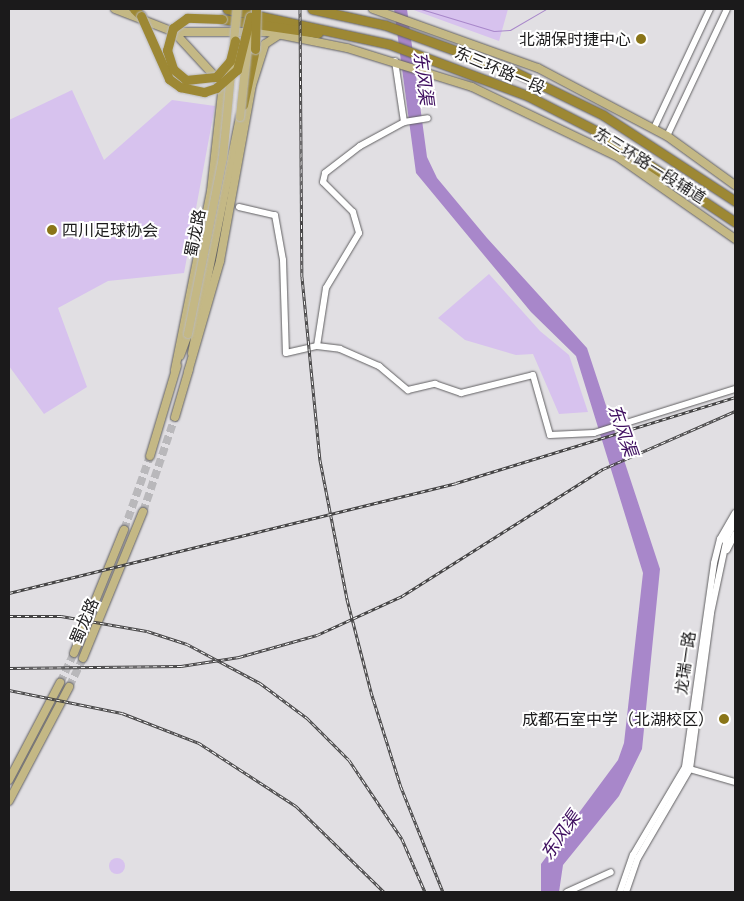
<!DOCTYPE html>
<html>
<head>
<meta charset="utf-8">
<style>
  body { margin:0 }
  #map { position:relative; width:744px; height:901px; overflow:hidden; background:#e1dfe3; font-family:"Exo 2","Noto Sans SC",sans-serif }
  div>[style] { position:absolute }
  .green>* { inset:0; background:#d7c2ee }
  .round { border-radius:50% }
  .water>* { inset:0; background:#a887ca }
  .stream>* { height:1px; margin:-0.5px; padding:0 0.5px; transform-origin:0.5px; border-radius:0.5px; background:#a887ca }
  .major-tunnel>* { height:8px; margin-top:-4px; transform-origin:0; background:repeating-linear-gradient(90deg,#b9b8bb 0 8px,transparent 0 12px) }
  .roads { filter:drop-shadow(0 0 1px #616062) drop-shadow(0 0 1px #616062) }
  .minor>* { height:6px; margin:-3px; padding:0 3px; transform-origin:3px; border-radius:3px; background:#fff }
  .major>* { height:8px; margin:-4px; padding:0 4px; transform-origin:4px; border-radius:4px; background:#c4b885 }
  .highway>* { height:9px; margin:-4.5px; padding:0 4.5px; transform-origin:4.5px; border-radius:4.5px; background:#9d8834 }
  .rail>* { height:3px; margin-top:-1.5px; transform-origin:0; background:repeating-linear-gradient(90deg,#fff 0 4px,#454445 0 8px); box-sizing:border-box; border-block:1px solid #454445 }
  .bridges { filter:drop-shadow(0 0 1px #bbbabb) drop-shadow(0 0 1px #bbbabb) }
  .major-bridge>* { height:8px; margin:-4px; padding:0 4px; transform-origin:4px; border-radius:4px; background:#c4b885 }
  .highway-bridge>* { height:9px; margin:-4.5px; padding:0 4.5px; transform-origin:4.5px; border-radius:4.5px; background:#9d8834 }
  .dots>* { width:14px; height:14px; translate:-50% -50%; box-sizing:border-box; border:2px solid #fff; border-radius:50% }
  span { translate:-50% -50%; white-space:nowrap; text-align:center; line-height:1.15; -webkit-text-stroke:4px #fff; paint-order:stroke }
  .poi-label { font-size:16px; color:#1b1a1b }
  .right { translate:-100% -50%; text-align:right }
  .left { translate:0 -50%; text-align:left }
  .street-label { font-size:16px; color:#1b1a1b }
  .water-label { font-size:18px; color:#3f0f60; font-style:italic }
  .frame { position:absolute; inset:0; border:10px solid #1b1a1b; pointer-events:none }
</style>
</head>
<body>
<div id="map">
  <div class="green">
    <i style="clip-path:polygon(411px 9px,508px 9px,499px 41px)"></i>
    <i style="clip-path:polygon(72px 90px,104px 160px,172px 100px,215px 106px,184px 273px,108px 281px,58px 308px,87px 387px,44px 414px,9px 366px,9px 120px)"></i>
    <i style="clip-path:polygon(489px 274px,540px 331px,569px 355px,588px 412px,559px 414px,533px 354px,516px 355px,465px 340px,438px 318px)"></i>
    <i class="round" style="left:109px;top:858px;width:16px;height:16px"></i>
  </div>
  <div class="water">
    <i style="clip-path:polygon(394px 9px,407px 9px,427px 157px,437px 178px,487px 238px,587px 348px,660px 569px,642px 749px,619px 796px,563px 865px,559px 892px,541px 892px,541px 864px,618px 760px,624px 743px,643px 573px,576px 356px,531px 312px,416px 173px)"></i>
  </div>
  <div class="stream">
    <i style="left:421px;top:9px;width:76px;rotate:16.8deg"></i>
    <i style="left:494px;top:31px;width:16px;rotate:-4deg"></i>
    <i style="left:510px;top:30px;width:42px;rotate:-30.3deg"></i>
  </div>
  <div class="major-tunnel">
    <i style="left:143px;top:512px;width:100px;rotate:-71.4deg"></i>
    <i style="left:124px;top:530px;width:78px;rotate:-70.6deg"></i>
    <i style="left:60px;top:683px;width:33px;rotate:-65deg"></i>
    <i style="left:69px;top:687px;width:32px;rotate:-64deg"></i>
  </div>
  <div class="roads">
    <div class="minor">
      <i style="left:395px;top:61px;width:62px;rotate:81.6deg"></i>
      <i style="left:654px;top:128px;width:132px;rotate:-64.8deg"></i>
      <i style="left:667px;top:136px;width:140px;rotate:-64.7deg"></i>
      <i style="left:239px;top:207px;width:37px;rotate:13deg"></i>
      <i style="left:275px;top:215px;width:46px;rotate:79.9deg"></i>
      <i style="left:283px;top:260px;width:93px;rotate:88.2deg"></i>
      <i style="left:286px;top:353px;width:32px;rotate:-13deg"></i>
      <i style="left:317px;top:346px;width:23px;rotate:7deg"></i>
      <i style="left:340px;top:349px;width:43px;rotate:23.6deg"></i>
      <i style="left:379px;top:366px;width:38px;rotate:40deg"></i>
      <i style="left:408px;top:390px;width:28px;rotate:-13deg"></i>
      <i style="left:435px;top:384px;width:28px;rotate:19deg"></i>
      <i style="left:461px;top:393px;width:74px;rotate:-14deg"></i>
      <i style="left:533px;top:375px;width:62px;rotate:74.2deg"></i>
      <i style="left:550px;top:435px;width:44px;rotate:-2.6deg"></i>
      <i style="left:594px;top:433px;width:148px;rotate:-17.3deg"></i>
      <i style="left:317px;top:346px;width:59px;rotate:-81.2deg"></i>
      <i style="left:326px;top:288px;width:64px;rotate:-59deg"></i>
      <i style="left:359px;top:233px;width:22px;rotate:-106deg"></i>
      <i style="left:353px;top:212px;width:42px;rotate:-135deg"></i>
      <i style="left:323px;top:182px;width:9px;rotate:-77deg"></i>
      <i style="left:325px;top:173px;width:44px;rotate:-37.6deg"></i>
      <i style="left:360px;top:146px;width:50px;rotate:-28.6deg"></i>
      <i style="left:404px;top:122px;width:24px;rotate:-9deg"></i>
      <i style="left:725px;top:541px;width:21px;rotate:-62deg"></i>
      <i style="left:727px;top:550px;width:18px;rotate:-63deg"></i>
      <i style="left:686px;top:768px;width:51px;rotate:15.9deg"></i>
      <i style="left:567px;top:892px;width:48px;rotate:-24.4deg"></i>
      <i style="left:620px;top:892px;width:39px;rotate:-71deg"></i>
      <i style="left:633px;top:855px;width:102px;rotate:-59.4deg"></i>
      <i style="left:685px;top:767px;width:206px;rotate:-81.9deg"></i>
      <i style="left:714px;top:563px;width:25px;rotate:-76deg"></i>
      <i style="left:720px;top:539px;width:30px;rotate:-60deg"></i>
      <i style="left:626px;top:892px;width:36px;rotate:-71deg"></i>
      <i style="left:638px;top:858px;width:103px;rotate:-59.7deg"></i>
      <i style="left:690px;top:769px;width:157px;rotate:-82.3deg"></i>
      <i style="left:711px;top:613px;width:77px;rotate:-78deg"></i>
    </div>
    <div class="major">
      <i style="left:115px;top:9px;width:63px;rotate:21.3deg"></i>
      <i style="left:174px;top:32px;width:93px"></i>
      <i style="left:267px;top:32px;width:82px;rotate:11.3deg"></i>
      <i style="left:347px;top:48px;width:131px;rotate:17.3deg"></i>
      <i style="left:472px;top:87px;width:162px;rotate:25.6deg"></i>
      <i style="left:618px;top:157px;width:143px;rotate:35deg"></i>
      <i style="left:373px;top:9px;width:175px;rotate:19.7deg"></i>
      <i style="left:538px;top:68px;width:146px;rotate:27.8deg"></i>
      <i style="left:667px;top:136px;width:84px;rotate:35.8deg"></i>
      <i style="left:174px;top:32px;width:67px;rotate:47.4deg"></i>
      <i style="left:219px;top:81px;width:12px;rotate:76deg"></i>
      <i style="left:222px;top:93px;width:99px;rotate:96.4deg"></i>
      <i style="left:211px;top:191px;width:183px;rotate:101.4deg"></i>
      <i style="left:635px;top:159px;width:31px;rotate:40deg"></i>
      <i style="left:192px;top:353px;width:241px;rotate:-78.5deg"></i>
      <i style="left:180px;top:356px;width:23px;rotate:-70deg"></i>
      <i style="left:188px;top:372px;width:116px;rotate:-73.9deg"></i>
      <i style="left:220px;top:261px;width:179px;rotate:-79.7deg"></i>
      <i style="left:252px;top:85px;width:43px;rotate:-72.4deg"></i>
      <i style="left:265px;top:44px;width:17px;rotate:-33deg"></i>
      <i style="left:175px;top:417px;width:50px;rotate:-73.7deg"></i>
      <i style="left:150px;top:456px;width:94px;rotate:-73.3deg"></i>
      <i style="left:74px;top:653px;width:133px;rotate:-67.9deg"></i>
      <i style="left:83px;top:658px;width:158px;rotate:-67.7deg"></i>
      <i style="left:9px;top:780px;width:110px;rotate:-62.3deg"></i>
      <i style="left:9px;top:801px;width:129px;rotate:-62.2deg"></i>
    </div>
    <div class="highway">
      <i style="left:134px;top:9px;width:10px;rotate:45deg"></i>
      <i style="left:227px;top:9px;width:166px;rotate:12.2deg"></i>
      <i style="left:389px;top:44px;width:148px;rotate:20.5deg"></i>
      <i style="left:528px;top:96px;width:88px;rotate:27.1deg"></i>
      <i style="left:606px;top:136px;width:155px;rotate:33.7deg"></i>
      <i style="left:312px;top:9px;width:75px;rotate:12.4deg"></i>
      <i style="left:385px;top:25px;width:138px;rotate:19.9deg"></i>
      <i style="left:515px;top:72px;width:98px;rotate:26deg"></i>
      <i style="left:603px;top:115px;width:158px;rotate:33.1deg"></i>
      <i style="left:222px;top:19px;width:97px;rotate:8.3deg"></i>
      <i style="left:243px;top:105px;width:57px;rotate:-77.9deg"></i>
    </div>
  </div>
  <div class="rail">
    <i style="left:300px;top:9px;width:268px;rotate:89.6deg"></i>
    <i style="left:302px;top:277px;width:184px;rotate:84.4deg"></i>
    <i style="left:320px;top:460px;width:142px;rotate:79deg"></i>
    <i style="left:347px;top:599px;width:96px;rotate:75.5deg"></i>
    <i style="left:371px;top:692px;width:100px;rotate:72.5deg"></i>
    <i style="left:401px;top:787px;width:113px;rotate:68.2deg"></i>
    <i style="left:9px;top:593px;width:460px;rotate:-13.8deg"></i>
    <i style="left:456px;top:483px;width:292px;rotate:-17.1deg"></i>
    <i style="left:9px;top:616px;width:52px"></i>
    <i style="left:61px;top:616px;width:87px;rotate:9.9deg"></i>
    <i style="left:147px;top:631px;width:42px;rotate:18deg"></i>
    <i style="left:187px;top:644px;width:83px;rotate:28.1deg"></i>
    <i style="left:260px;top:683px;width:59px;rotate:36.7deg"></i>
    <i style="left:307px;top:718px;width:59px;rotate:45deg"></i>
    <i style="left:349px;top:760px;width:95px;rotate:56.1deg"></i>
    <i style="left:402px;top:839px;width:58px;rotate:66.5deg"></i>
    <i style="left:9px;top:668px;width:172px;rotate:-0.7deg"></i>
    <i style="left:181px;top:666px;width:59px;rotate:-8.8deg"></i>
    <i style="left:239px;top:657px;width:81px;rotate:-15.8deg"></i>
    <i style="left:317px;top:635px;width:94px;rotate:-24.6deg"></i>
    <i style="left:402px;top:596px;width:238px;rotate:-32.3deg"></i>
    <i style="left:603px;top:469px;width:144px;rotate:-23.7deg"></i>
    <i style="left:9px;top:690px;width:115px;rotate:11.5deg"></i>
    <i style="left:122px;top:713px;width:83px;rotate:21.3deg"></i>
    <i style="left:199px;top:743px;width:116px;rotate:33deg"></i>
    <i style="left:296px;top:806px;width:123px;rotate:44.3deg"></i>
  </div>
  <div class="bridges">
    <div class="major-bridge">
      <i style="left:240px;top:117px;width:85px;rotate:-84deg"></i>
      <i style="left:188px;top:334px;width:179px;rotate:-78.8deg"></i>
      <i style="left:223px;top:158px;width:150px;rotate:-84.6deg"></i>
    </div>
    <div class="highway-bridge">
      <i style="left:141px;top:16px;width:69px;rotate:66deg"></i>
      <i style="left:169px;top:79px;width:14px;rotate:36deg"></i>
      <i style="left:180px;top:87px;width:25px;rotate:12deg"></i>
      <i style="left:204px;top:92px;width:13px;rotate:-18deg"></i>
      <i style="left:216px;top:88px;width:28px;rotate:-41deg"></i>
      <i style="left:237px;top:70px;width:55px;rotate:-76.2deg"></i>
      <i style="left:222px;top:19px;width:35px;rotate:-178deg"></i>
      <i style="left:187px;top:18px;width:17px;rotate:144deg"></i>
      <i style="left:173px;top:28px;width:23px;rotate:105deg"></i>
      <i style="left:167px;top:50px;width:20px;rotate:72deg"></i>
      <i style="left:173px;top:69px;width:17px;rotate:40deg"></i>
      <i style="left:186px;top:80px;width:30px;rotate:-6deg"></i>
      <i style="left:216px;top:77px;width:21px;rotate:-49deg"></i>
      <i style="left:230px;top:61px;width:21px;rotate:-76deg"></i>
      <i style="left:255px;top:49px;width:40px;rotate:-88.6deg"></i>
    </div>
  </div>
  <div class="dots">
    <i style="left:641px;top:39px;background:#8a7518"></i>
    <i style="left:52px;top:230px;background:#8a7518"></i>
    <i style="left:724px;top:719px;background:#8a7518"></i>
  </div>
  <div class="poi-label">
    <span class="right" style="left:631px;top:39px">北湖保时捷中心</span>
    <span class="left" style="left:62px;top:230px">四川足球协会</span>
    <span class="right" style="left:714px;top:719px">成都石室中学（北湖校区）</span>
  </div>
  <div class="street-label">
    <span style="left:500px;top:70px;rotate:23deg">东三环路一段</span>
    <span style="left:650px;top:165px;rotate:32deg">东三环路一段辅道</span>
    <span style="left:195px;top:233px;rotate:-79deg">蜀龙路</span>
    <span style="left:84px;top:621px;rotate:-67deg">蜀龙路</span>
    <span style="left:685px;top:663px;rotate:-82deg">龙瑞一路</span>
  </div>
  <div class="water-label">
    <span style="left:424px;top:78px;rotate:83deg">东风渠</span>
    <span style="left:623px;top:430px;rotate:71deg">东风渠</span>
    <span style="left:560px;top:835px;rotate:-55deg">东风渠</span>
  </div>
  <div class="frame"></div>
</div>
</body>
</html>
